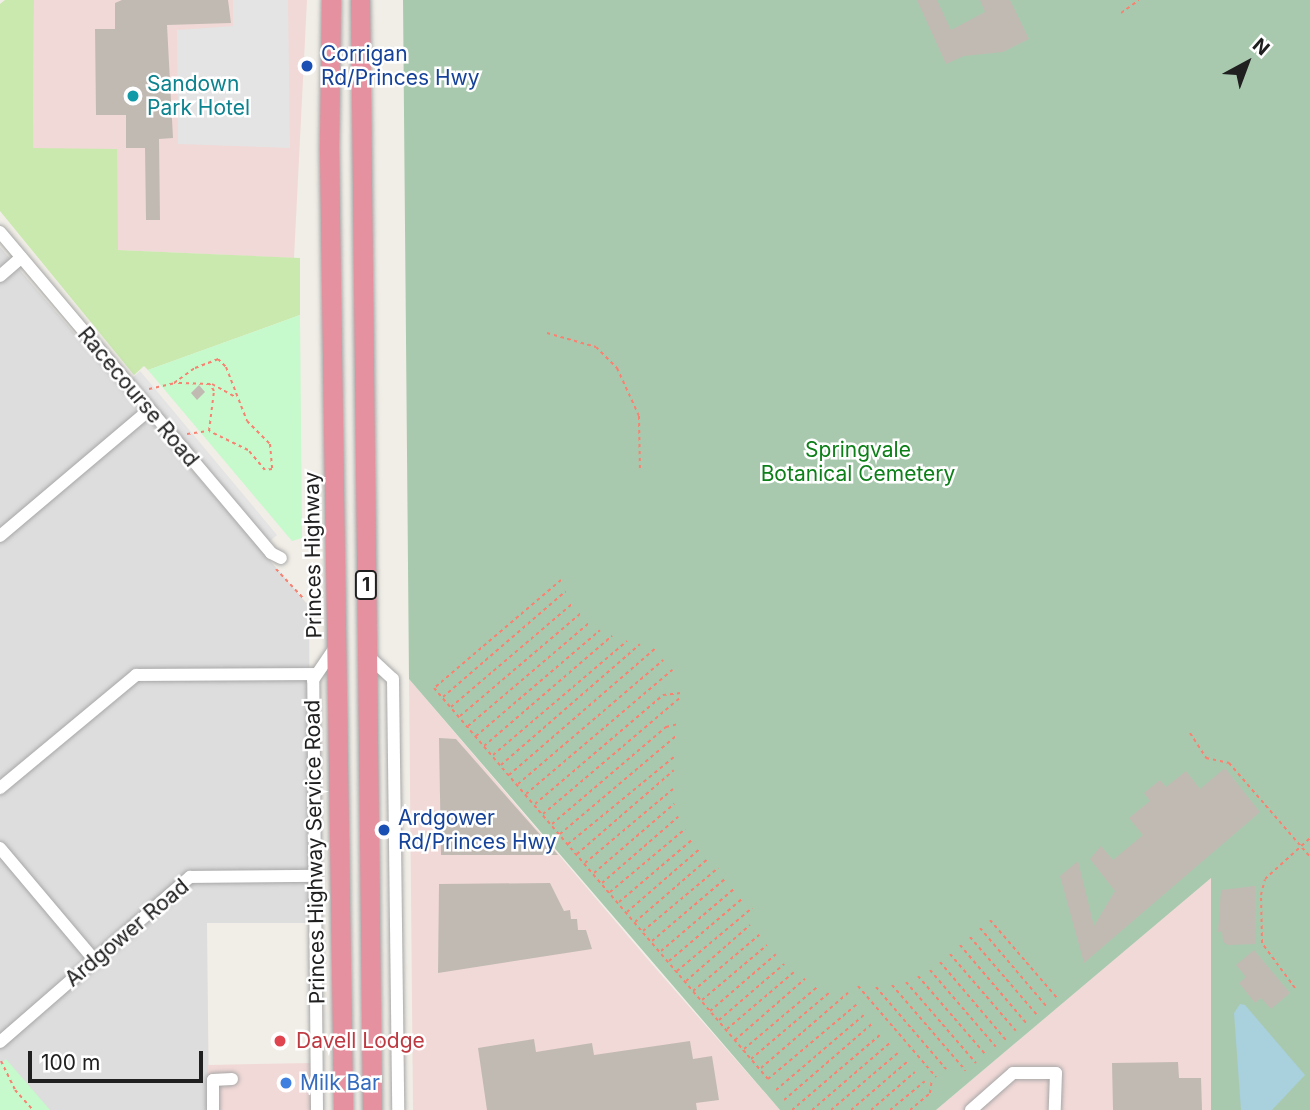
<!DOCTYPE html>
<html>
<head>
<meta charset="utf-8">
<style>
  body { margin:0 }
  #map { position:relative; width:1310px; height:1110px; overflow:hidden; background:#f1eee7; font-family:Inter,sans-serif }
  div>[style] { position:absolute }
  .residential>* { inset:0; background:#dedddd }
  .commercial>* { inset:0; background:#f1d9d7 }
  .grass>* { inset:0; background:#cae9ae }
  .cemetery>* { inset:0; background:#a9c9ae }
  .park>* { inset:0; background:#c6f9cb }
  .parking>* { inset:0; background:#e4e4e4 }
  .water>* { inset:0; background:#a8d0dd }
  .building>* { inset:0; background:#c1bab3 }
  .path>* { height:2px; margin-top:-1px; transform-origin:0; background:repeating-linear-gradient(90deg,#f88271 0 3.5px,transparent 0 7px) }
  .roads { filter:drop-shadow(0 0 2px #a7a7a7) drop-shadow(0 0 2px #a7a7a7) }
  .minor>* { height:12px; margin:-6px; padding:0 6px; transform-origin:6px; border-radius:6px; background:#fff }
  .highway>* { height:19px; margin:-9.5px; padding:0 9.5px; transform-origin:9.5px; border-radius:9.5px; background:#e6919f }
  .dots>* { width:19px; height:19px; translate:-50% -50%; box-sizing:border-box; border:4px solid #fff; border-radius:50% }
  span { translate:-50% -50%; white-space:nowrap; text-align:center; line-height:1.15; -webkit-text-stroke:5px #fff; paint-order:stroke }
  .shield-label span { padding:2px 5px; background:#fff; border:2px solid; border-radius:5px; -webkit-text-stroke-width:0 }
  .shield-label { font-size:19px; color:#202020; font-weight:700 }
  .transit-label { font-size:21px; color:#164399 }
  .left { translate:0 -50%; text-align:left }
  .culture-label { font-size:21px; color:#0d838f }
  .street-label { font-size:21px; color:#202020 }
  .park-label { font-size:21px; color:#0d7f19 }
  .health-label { font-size:21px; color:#be3a42 }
  .shop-label { font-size:21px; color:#366cbe }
  .north { position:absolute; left:1212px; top:28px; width:70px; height:70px; -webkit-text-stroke:5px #fff; paint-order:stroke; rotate:41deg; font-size:19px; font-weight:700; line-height:28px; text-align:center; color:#202020 }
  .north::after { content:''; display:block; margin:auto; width:24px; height:32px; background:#202020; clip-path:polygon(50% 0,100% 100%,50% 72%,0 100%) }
  .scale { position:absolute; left:28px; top:1051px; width:175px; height:32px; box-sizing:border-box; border:4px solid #202020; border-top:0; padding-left:9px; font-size:21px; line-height:24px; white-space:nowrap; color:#202020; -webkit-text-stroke:5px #fff; paint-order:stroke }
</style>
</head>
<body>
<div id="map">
  <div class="residential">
    <i style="clip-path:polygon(0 247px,309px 606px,311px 923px,207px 923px,209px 1110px,0 1110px)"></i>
  </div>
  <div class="commercial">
    <i style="clip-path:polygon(34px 0,307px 0,294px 258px,118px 250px,33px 148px)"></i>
    <i style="clip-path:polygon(409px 679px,651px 963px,780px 1110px,413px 1110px)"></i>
    <i style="clip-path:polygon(1211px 877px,1211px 1110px,936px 1110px)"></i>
    <i style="clip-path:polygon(313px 1063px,314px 1110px,209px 1110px,208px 1065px)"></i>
  </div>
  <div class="grass">
    <i style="clip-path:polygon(5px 0,34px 0,33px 148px,117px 149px,118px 250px,300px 258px,300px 315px,148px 370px,144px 366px,134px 375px,0 211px,0 4px)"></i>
  </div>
  <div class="cemetery">
    <i style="clip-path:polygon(403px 0,1310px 0,1310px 1110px,1211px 1110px,1211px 878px,936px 1110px,780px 1110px,409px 679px)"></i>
  </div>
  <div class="park">
    <i style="clip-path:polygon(300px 315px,302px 538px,292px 541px,148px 370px)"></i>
    <i style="clip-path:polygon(6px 1059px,50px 1110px,0 1110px,0 1064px)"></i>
  </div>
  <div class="parking">
    <i style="clip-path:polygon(233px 0,288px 0,290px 148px,178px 144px,177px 30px,233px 26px)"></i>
    <i style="clip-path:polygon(140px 371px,277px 535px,269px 542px,132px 378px)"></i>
  </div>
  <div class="water">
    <i style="clip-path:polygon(1240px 1004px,1245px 1005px,1305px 1075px,1272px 1110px,1241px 1110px,1234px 1013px)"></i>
  </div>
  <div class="building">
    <i style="clip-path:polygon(122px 0,228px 0,231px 23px,167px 25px,173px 138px,159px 139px,160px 220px,146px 220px,145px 148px,126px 148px,126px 115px,96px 115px,95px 29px,115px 29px,115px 3px)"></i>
    <i style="clip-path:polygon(917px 0,937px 0,951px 30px,985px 12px,980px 0,1010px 0,1029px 39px,1003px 52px,964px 56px,946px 64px)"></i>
    <i style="clip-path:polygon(199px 385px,205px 392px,197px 400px,191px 393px)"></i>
    <i style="clip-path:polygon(439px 738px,456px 739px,558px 855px,441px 855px)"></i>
    <i style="clip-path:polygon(1225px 768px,1260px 812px,1084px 963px,1060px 876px,1078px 861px,1094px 926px,1115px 891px,1090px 859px,1101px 846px,1113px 860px,1143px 835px,1129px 818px,1150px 801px,1144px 793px,1160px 780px,1166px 787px,1186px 771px,1200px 789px)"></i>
    <i style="clip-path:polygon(550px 883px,564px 911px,570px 910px,571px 919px,577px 919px,578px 930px,586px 930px,592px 949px,438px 973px,439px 884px)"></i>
    <i style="clip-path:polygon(1255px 886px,1256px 944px,1228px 945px,1223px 942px,1222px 931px,1218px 932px,1221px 890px)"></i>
    <i style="clip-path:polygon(1254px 950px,1290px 993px,1271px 1009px,1261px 998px,1255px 1003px,1239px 983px,1246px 977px,1236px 965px)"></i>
    <i style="clip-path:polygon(534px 1039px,536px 1052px,592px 1043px,594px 1055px,690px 1041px,693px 1059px,712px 1056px,719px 1100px,696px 1103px,697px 1110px,487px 1110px,478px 1048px)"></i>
    <i style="clip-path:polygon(1178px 1062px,1179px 1078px,1201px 1078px,1202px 1110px,1113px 1110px,1112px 1063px)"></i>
  </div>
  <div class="path">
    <i style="left:1121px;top:13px;width:22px;rotate:-36deg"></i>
    <i style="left:547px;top:333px;width:51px;rotate:15.9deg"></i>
    <i style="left:596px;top:347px;width:30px;rotate:45deg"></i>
    <i style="left:617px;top:368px;width:53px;rotate:65.4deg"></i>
    <i style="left:639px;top:416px;width:56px;rotate:89deg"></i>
    <i style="left:212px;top:384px;width:25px;rotate:29deg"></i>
    <i style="left:149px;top:389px;width:26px;rotate:-13deg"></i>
    <i style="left:174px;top:383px;width:26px;rotate:-36deg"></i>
    <i style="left:195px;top:368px;width:25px;rotate:-21deg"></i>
    <i style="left:218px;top:359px;width:11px;rotate:45deg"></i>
    <i style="left:226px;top:367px;width:58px;rotate:68.7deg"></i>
    <i style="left:247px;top:421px;width:33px;rotate:45deg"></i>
    <i style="left:270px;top:444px;width:25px;rotate:85deg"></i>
    <i style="left:272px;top:469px;width:7px;rotate:172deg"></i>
    <i style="left:265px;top:470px;width:26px;rotate:-130deg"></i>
    <i style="left:248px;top:450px;width:43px;rotate:-154deg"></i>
    <i style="left:209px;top:431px;width:40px;rotate:-82.9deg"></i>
    <i style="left:214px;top:391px;width:8px;rotate:-120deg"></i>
    <i style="left:210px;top:384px;width:36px;rotate:-178deg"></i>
    <i style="left:187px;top:434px;width:21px;rotate:-8deg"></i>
    <i style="left:276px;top:569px;width:41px;rotate:47deg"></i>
    <i style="left:561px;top:580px;width:167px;rotate:139.6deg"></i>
    <i style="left:434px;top:688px;width:514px;rotate:49.5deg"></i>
    <i style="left:768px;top:1079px;width:116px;rotate:-40.1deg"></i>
    <i style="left:443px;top:697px;width:162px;rotate:-40.8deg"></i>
    <i style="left:451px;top:707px;width:160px;rotate:-40.4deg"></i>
    <i style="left:460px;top:716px;width:159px;rotate:-40.4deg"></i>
    <i style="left:468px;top:726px;width:160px;rotate:-40.4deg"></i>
    <i style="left:1190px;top:733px;width:30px;rotate:57deg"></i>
    <i style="left:1206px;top:758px;width:24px;rotate:12deg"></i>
    <i style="left:1229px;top:763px;width:124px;rotate:49.2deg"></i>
    <i style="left:476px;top:736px;width:163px;rotate:-40.5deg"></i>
    <i style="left:484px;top:746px;width:169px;rotate:-40.7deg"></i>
    <i style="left:493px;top:755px;width:176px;rotate:-40.4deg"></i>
    <i style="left:501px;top:765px;width:184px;rotate:-41deg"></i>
    <i style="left:509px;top:775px;width:196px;rotate:-40.9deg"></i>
    <i style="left:518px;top:784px;width:191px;rotate:-40.5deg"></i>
    <i style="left:526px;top:794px;width:192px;rotate:-40.3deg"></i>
    <i style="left:535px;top:804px;width:168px;rotate:-40.4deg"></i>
    <i style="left:663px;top:695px;width:18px;rotate:-6deg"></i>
    <i style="left:543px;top:814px;width:180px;rotate:-40.3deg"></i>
    <i style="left:552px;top:824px;width:150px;rotate:-40.4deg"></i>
    <i style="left:666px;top:727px;width:12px;rotate:-14deg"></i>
    <i style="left:560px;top:834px;width:153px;rotate:-40.2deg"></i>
    <i style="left:568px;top:844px;width:139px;rotate:-39.4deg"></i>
    <i style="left:577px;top:854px;width:128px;rotate:-40.9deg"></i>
    <i style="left:585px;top:863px;width:115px;rotate:-40.1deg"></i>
    <i style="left:594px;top:873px;width:106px;rotate:-40.8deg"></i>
    <i style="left:602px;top:883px;width:101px;rotate:-41deg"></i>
    <i style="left:610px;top:892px;width:98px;rotate:-40deg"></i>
    <i style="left:619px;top:902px;width:97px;rotate:-40.4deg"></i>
    <i style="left:627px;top:912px;width:98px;rotate:-40.9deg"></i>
    <i style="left:990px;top:920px;width:103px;rotate:49.3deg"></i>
    <i style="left:635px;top:922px;width:98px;rotate:-40.9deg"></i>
    <i style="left:980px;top:928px;width:104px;rotate:49.7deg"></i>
    <i style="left:643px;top:931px;width:98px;rotate:-40deg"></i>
    <i style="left:970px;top:937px;width:103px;rotate:49.3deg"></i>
    <i style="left:652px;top:941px;width:97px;rotate:-40.4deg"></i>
    <i style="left:960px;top:945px;width:104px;rotate:49.7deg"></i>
    <i style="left:661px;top:951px;width:97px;rotate:-40.4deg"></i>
    <i style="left:950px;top:954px;width:101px;rotate:49.4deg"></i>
    <i style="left:669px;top:961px;width:97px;rotate:-40.4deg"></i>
    <i style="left:940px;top:962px;width:102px;rotate:49.8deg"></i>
    <i style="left:930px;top:970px;width:101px;rotate:49.4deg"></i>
    <i style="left:677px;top:971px;width:98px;rotate:-40deg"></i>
    <i style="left:918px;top:976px;width:104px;rotate:49.3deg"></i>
    <i style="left:686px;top:981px;width:85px;rotate:-41.2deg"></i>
    <i style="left:906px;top:982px;width:107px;rotate:49.2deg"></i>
    <i style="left:892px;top:985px;width:113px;rotate:49.3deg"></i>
    <i style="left:858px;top:986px;width:120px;rotate:49.4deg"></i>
    <i style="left:876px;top:987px;width:108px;rotate:49.5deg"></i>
    <i style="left:1295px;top:988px;width:56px;rotate:-126.3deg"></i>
    <i style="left:1262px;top:943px;width:48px;rotate:-91.2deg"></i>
    <i style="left:1261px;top:895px;width:16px;rotate:-76deg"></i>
    <i style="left:1265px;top:879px;width:61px;rotate:-42.3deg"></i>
    <i style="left:693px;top:991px;width:87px;rotate:-40.3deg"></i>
    <i style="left:702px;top:1000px;width:85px;rotate:-40.2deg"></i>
    <i style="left:710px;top:1011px;width:87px;rotate:-40.8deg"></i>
    <i style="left:719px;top:1020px;width:86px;rotate:-40.7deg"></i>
    <i style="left:727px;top:1029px;width:88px;rotate:-40.4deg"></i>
    <i style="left:735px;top:1040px;width:93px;rotate:-41.1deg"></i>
    <i style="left:744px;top:1049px;width:96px;rotate:-40.3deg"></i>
    <i style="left:751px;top:1059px;width:104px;rotate:-40.3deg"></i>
    <i style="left:1px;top:1061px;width:32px;rotate:64deg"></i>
    <i style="left:15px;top:1090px;width:27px;rotate:48deg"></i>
    <i style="left:761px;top:1068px;width:115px;rotate:-40.8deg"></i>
    <i style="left:776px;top:1090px;width:117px;rotate:-40.5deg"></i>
    <i style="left:784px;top:1100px;width:118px;rotate:-40.9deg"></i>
    <i style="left:792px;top:1110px;width:118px;rotate:-40.5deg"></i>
    <i style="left:812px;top:1110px;width:103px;rotate:-40.7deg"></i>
    <i style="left:831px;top:1110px;width:89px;rotate:-40.5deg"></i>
    <i style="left:851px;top:1110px;width:74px;rotate:-40.6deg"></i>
    <i style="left:871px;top:1110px;width:58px;rotate:-40.8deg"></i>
    <i style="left:890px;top:1110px;width:45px;rotate:-39.6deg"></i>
    <i style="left:910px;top:1110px;width:26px;rotate:-40deg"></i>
    <i style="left:930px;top:1093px;width:14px;rotate:-82deg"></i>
  </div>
  <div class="roads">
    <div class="minor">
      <i style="left:0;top:232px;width:420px;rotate:49.8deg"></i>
      <i style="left:271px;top:553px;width:11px;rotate:27deg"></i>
      <i style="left:0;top:276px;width:28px;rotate:-41deg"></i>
      <i style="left:0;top:536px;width:195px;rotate:-40.2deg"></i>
      <i style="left:367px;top:655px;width:35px;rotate:43deg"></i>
      <i style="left:393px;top:679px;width:431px;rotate:89.3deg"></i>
      <i style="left:0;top:788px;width:177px;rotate:-39.7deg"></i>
      <i style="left:136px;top:675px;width:178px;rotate:-0.3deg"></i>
      <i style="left:0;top:848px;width:148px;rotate:49.9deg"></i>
      <i style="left:0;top:1042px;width:252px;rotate:-41deg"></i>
      <i style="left:190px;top:877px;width:126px;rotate:-0.5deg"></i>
      <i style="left:213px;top:1110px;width:30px;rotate:-90deg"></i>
      <i style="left:213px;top:1080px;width:19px;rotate:-3deg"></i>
      <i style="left:317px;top:1110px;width:430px;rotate:-90.5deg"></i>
      <i style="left:313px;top:680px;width:41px;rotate:-55.9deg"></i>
      <i style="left:971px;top:1110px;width:56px;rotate:-41.4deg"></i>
      <i style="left:1013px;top:1073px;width:43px"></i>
      <i style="left:1056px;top:1073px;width:37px;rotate:92deg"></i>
    </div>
    <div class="highway">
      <i style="left:331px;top:0;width:150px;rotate:90.8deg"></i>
      <i style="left:329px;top:150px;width:960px;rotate:89.16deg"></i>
      <i style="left:360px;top:0;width:1110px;rotate:89.38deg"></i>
    </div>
  </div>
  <div class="dots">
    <i style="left:307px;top:66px;background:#1a4fb4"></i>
    <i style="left:133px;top:96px;background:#0f9aa8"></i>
    <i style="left:384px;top:830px;background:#1a4fb4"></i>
    <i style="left:280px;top:1041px;background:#e0444e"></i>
    <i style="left:286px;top:1083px;background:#3f7fe0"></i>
  </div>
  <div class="shield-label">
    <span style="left:366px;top:585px">1</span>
  </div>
  <div class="transit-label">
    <span class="left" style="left:321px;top:66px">Corrigan<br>Rd/Princes Hwy</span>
    <span class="left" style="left:398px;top:830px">Ardgower<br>Rd/Princes Hwy</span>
  </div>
  <div class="culture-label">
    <span class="left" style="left:147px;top:96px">Sandown<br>Park Hotel</span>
  </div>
  <div class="street-label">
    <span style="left:138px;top:397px;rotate:50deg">Racecourse Road</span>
    <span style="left:313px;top:555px;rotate:-91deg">Princes Highway</span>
    <span style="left:315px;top:852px;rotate:-91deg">Princes Highway Service Road</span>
    <span style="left:127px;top:933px;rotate:-40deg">Ardgower Road</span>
  </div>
  <div class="park-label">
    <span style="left:858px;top:462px">Springvale<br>Botanical Cemetery</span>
  </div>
  <div class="health-label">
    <span class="left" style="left:296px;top:1041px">Davell Lodge</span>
  </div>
  <div class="shop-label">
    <span class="left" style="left:300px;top:1083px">Milk Bar</span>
  </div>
  <div class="north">N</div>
  <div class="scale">100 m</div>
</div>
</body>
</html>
